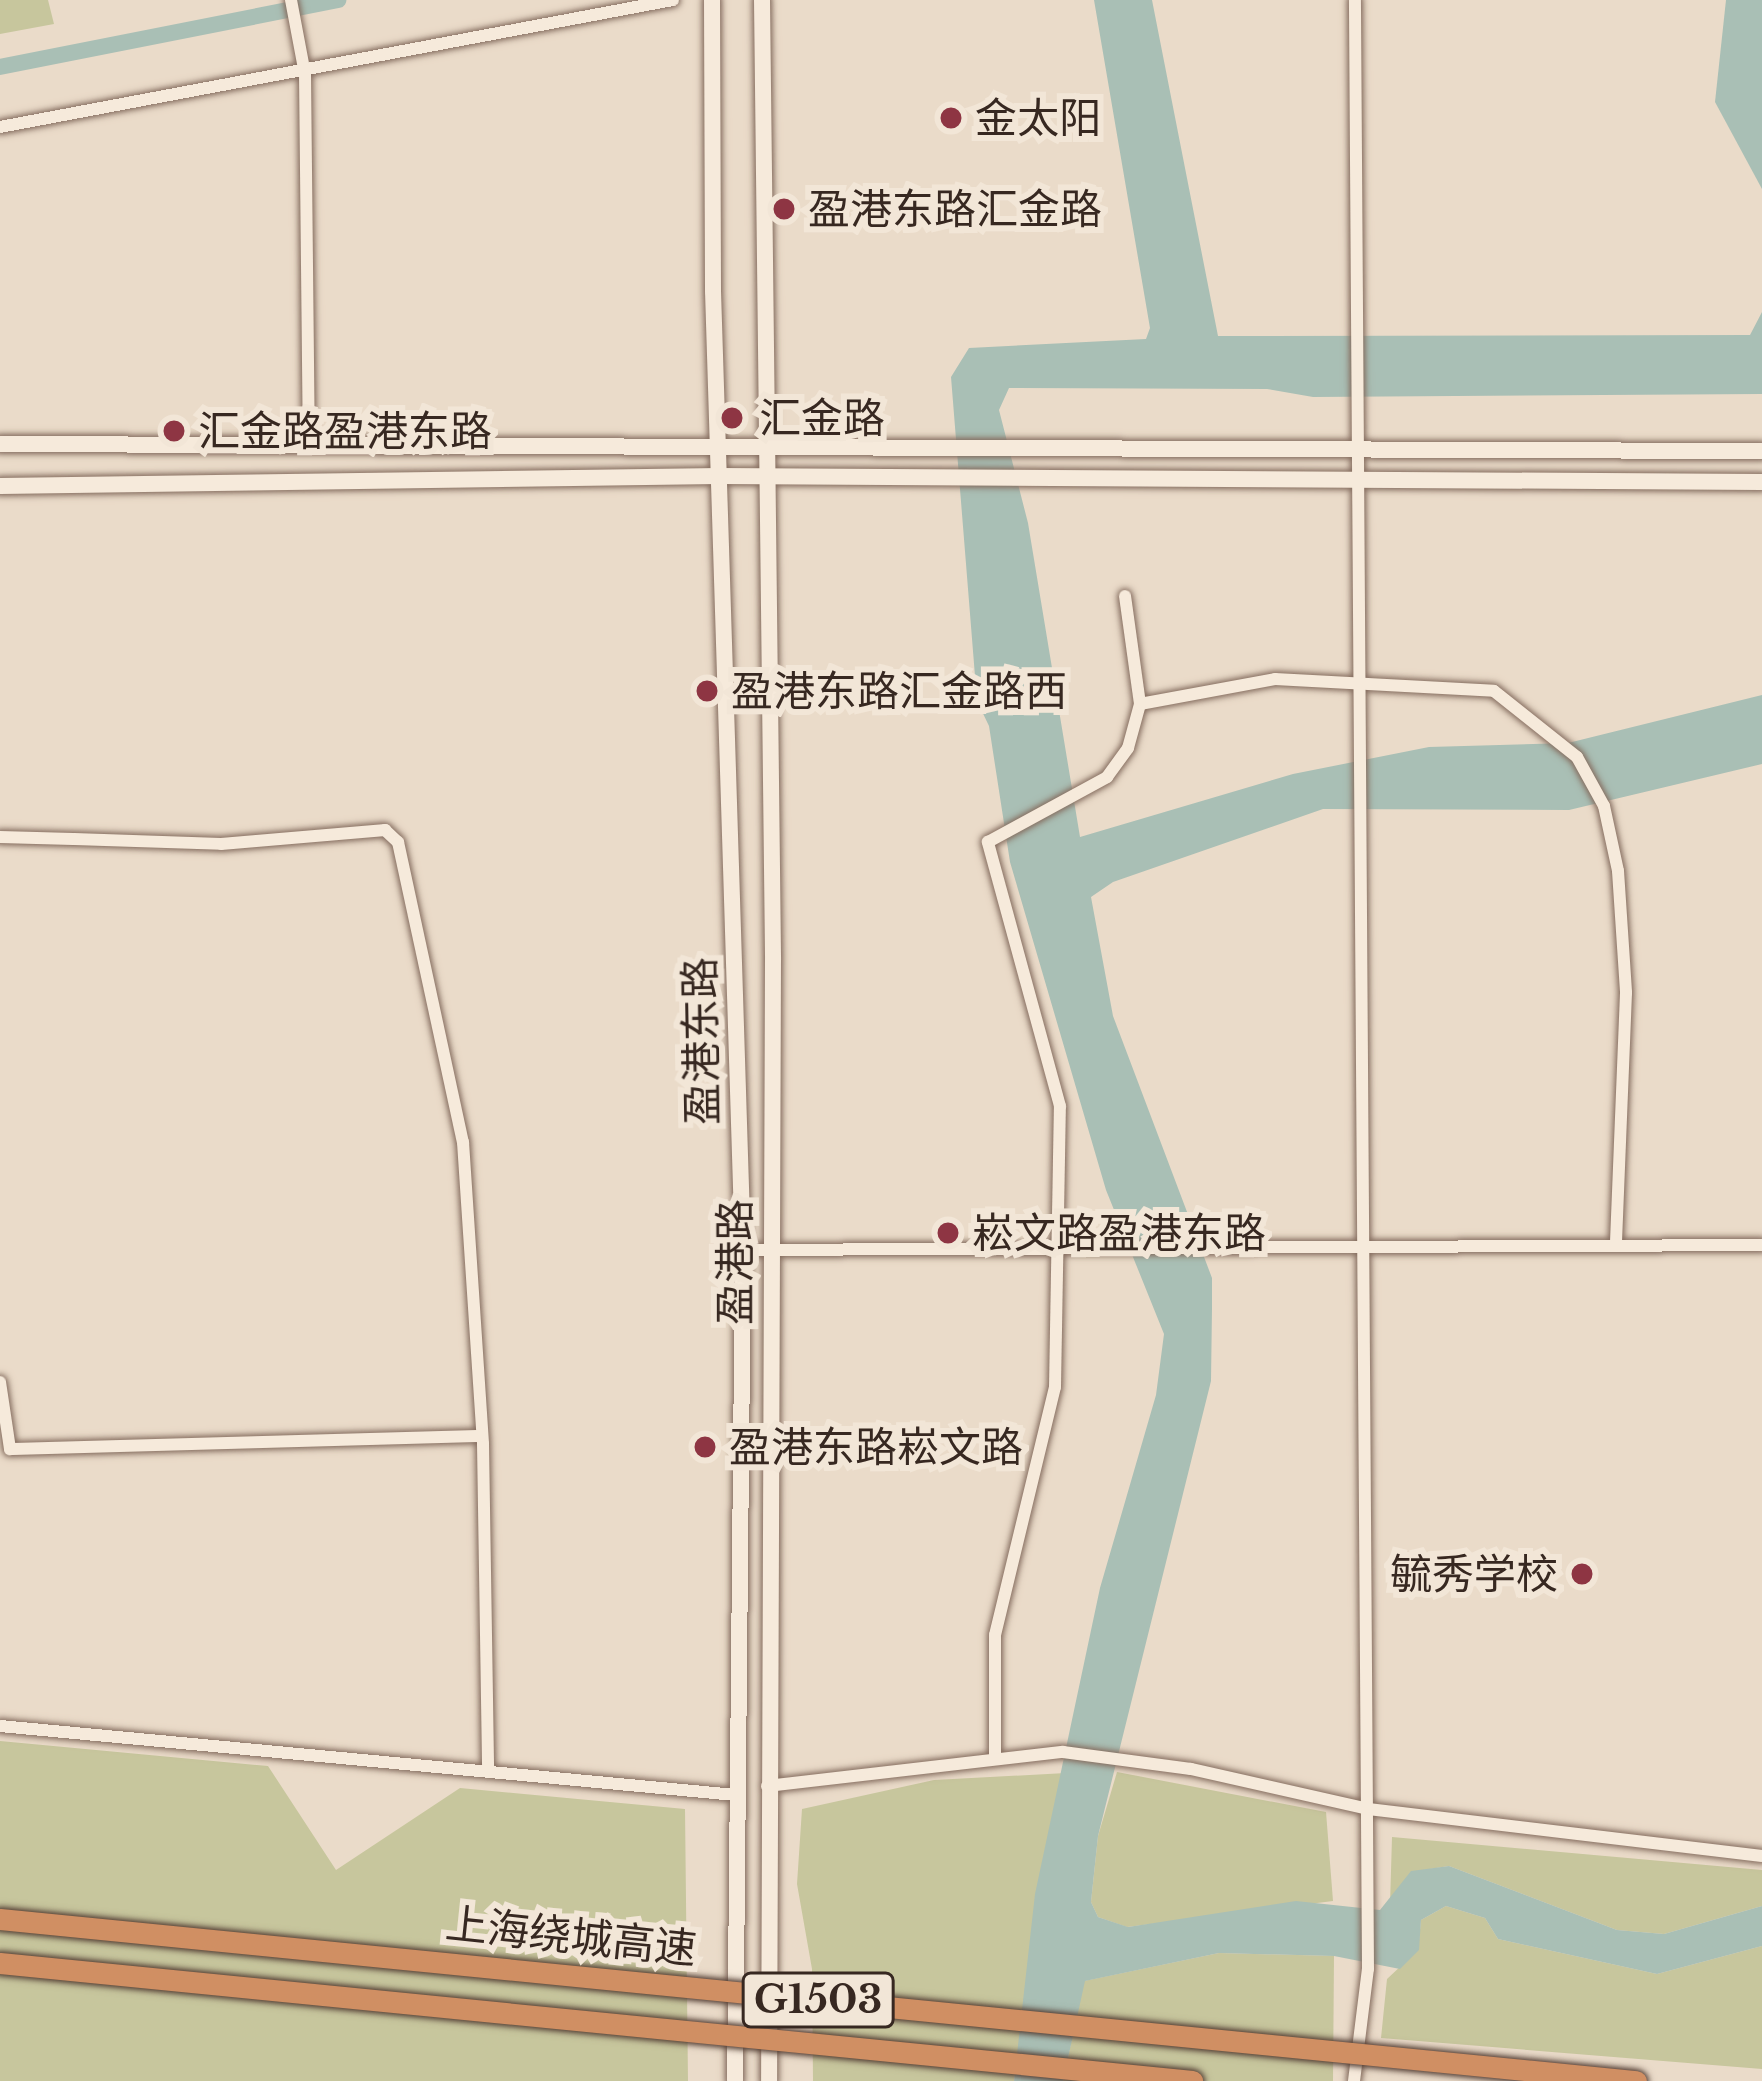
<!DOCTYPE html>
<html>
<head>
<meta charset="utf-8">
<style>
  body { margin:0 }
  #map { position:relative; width:1762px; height:2081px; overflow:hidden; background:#eadbc9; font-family:"Libre Baskerville","Noto Sans SC",serif }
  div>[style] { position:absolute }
  .green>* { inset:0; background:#c7c69d }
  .water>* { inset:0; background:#a9bfb5 }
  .canal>* { height:16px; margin:-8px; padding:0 8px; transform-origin:8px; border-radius:8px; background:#a9bfb5 }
  .roads { filter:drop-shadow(0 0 3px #856d5f) drop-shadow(0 0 3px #856d5f) }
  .street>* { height:12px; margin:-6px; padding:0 6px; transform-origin:6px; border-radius:6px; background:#f6eadb }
  .secondary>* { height:16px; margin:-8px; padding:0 8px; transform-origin:8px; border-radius:8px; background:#f6eadb }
  .bridges { filter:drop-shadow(0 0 3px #533d33) drop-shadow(0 0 3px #533d33) }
  .highway-bridge>* { height:21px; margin:-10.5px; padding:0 10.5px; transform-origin:10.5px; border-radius:10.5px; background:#d08f63 }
  .dots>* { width:33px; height:33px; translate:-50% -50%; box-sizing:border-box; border:6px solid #f2e6d7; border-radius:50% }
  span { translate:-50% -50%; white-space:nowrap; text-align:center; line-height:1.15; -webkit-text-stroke:12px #f2e6d7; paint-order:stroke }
  .shield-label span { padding:3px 9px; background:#f2e6d7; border:3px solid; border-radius:9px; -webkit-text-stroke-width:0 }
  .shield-label { font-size:39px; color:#372821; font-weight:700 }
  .poi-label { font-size:42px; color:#372821 }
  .left { translate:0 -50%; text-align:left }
  .right { translate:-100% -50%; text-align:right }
  .street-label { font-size:42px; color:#372821 }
</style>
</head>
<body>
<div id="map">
  <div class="green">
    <i style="clip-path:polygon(0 0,48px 0,54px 24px,0 34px)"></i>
    <i style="clip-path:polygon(0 1741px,268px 1766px,336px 1870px,460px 1788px,685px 1809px,688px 2081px,0 2081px)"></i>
    <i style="clip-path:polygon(1117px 1772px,1326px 1812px,1333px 1901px,1127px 1927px,1098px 1917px,1091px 1902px,1098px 1836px)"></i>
    <i style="clip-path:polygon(1066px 1773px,1014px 2081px,813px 2081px,812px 1969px,797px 1884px,802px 1809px,934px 1780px)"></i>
    <i style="clip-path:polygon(1392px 1837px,1762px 1870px,1762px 1906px,1664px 1934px,1617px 1930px,1449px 1866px,1411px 1872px,1390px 1905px)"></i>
    <i style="clip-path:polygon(1446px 1906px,1485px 1918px,1498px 1939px,1657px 1974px,1762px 1946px,1762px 2069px,1381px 2038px,1387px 1979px,1418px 1950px,1421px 1920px)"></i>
    <i style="clip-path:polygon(1219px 1953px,1334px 1956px,1333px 2081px,1063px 2081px,1084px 1981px)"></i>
  </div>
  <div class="water">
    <i style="clip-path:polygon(1094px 0,1152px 0,1218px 336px,1750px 335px,1762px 312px,1762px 394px,1313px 397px,1267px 389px,1009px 388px,999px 410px,1028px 523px,1080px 837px,1293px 774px,1429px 747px,1568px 743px,1762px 695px,1762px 764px,1569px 810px,1323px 809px,1113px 882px,1091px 897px,1113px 1016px,1212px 1278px,1212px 1308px,1211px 1381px,1098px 1836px,1091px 1902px,1098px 1917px,1128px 1927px,1296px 1901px,1380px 1910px,1411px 1871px,1449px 1866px,1617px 1930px,1664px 1934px,1762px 1906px,1762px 1946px,1657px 1974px,1498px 1939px,1485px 1918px,1446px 1906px,1421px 1920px,1419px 1950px,1400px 1969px,1334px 1956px,1219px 1953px,1085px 1981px,1063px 2081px,1014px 2081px,1035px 1894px,1100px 1588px,1156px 1395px,1164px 1334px,1106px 1190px,1010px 862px,989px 726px,977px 701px,951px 377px,969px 348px,1146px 339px,1150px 328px)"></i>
    <i style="clip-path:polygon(1726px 0,1762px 0,1762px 189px,1715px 102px)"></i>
  </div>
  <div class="canal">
    <i style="left:0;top:67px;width:345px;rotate:-11.2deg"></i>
  </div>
  <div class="roads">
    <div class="street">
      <i style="left:291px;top:0;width:75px;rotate:79.3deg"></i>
      <i style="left:305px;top:74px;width:371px;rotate:89.4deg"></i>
      <i style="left:0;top:127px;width:685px;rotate:-10.69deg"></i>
      <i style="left:1140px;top:704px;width:137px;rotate:-10.5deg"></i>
      <i style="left:1275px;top:679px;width:219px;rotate:3.1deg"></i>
      <i style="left:1494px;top:691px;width:106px;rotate:38.5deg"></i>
      <i style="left:1577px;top:757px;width:56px;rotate:61.1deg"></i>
      <i style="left:1604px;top:806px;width:66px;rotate:77.8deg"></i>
      <i style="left:1618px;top:871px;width:122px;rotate:86.2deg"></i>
      <i style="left:1626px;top:993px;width:252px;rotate:92.3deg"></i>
      <i style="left:0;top:837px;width:73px;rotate:1.6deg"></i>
      <i style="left:74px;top:839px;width:147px;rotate:1.9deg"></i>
      <i style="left:221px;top:844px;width:165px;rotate:-4.9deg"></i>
      <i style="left:385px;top:830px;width:18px;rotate:43deg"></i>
      <i style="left:398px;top:842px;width:307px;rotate:77.8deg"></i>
      <i style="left:463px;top:1142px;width:303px;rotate:86.2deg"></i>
      <i style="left:483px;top:1444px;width:326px;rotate:89.1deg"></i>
      <i style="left:743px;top:1250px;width:1019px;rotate:-0.28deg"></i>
      <i style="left:0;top:1382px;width:68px;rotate:81.5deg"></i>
      <i style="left:10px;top:1449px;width:470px;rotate:-1.6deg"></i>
      <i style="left:0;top:1726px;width:739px;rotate:5.36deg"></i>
      <i style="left:995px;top:1755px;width:120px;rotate:-90deg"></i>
      <i style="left:995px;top:1635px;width:255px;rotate:-76.4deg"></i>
      <i style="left:1055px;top:1387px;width:281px;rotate:-89deg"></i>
      <i style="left:1060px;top:1106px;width:274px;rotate:-105.3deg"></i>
      <i style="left:988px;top:842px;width:136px;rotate:-28.6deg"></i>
      <i style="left:1107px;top:777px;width:36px;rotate:-54deg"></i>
      <i style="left:1128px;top:748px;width:46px;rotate:-74.7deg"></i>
      <i style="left:1140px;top:704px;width:109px;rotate:-97.9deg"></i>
      <i style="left:767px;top:1786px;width:298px;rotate:-6.6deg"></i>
      <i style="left:1063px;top:1752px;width:129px;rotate:7.6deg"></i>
      <i style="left:1191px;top:1769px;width:181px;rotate:12.7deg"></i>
      <i style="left:1368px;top:1809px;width:397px;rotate:6.8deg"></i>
      <i style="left:1354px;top:2081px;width:113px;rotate:-82.9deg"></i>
      <i style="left:1368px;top:1969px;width:1969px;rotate:-90.38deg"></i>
    </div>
    <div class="secondary">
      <i style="left:712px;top:0;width:291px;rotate:89.8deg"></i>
      <i style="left:713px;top:291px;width:959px;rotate:88.21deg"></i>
      <i style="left:743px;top:1250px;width:831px;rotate:90.55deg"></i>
      <i style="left:762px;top:0;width:960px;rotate:89.34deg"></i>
      <i style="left:773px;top:960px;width:1121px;rotate:90.2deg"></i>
      <i style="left:0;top:444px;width:1762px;rotate:0.23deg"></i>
      <i style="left:0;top:486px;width:719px;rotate:-0.8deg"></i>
      <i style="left:719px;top:476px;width:1043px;rotate:0.33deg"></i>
    </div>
  </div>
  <div class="bridges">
    <div class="highway-bridge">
      <i style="left:0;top:1919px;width:1644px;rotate:5.66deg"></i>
      <i style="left:0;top:1963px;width:1198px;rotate:5.65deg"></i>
    </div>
  </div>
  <div class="dots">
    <i style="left:951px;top:118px;background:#8e3543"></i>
    <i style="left:784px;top:209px;background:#8e3543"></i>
    <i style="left:732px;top:418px;background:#8e3543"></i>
    <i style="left:174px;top:431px;background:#8e3543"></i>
    <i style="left:707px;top:691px;background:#8e3543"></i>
    <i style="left:948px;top:1233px;background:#8e3543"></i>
    <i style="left:705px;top:1447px;background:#8e3543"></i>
    <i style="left:1582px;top:1574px;background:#8e3543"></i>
  </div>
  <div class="shield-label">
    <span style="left:818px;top:2000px">G1503</span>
  </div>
  <div class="poi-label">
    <span class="left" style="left:975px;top:118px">金太阳</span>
    <span class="left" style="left:808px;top:209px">盈港东路汇金路</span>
    <span class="left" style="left:759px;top:418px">汇金路</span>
    <span class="left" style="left:198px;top:431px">汇金路盈港东路</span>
    <span class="left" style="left:731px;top:691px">盈港东路汇金路西</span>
    <span class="left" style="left:972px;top:1233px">崧文路盈港东路</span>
    <span class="left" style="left:729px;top:1447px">盈港东路崧文路</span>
    <span class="right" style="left:1558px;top:1574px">毓秀学校</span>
  </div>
  <div class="street-label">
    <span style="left:701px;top:1041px;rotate:-91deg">盈港东路</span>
    <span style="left:735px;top:1262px;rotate:-90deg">盈港路</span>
    <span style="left:571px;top:1936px;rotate:6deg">上海绕城高速</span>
  </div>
</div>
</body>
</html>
